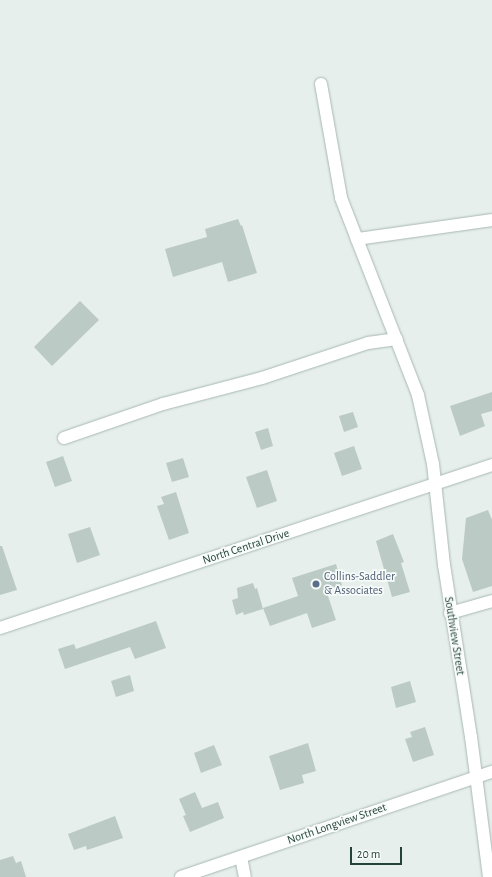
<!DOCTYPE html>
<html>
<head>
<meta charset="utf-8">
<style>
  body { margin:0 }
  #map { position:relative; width:492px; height:877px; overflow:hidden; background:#e6efeb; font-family:"Alegreya Sans",sans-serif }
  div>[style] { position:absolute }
  .building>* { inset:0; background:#bbcac4 }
  .roads { filter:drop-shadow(0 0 1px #a8b8b2) drop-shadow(0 0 1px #a8b8b2) }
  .minor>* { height:12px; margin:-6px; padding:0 6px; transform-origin:6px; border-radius:6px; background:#fff }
  .dots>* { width:11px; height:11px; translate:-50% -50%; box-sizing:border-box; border:2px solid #f7fbf9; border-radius:50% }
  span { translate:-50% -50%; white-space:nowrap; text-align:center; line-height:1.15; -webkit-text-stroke:3.5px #f7fbf9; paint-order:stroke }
  .street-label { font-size:12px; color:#24423a }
  .service-label { font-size:12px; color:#4e5e75 }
  .left { translate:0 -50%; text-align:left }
  .scale { position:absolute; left:350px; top:847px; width:52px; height:18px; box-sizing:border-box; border:2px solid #24423a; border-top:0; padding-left:5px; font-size:12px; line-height:14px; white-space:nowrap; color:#24423a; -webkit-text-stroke:3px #f7fbf9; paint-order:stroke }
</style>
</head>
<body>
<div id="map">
  <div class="building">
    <i style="clip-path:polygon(238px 219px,241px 226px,242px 225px,257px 273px,228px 282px,222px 262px,173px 277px,165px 249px,207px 237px,205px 229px)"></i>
    <i style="clip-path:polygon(80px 301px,99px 320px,52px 366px,34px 347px)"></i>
    <i style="clip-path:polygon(492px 392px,492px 411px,481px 414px,485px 426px,460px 436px,450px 406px)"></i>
    <i style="clip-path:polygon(353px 412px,358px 427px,344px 432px,339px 416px)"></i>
    <i style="clip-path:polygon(268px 428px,273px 446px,261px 450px,255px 432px)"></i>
    <i style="clip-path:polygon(354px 446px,362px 469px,342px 476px,334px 453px)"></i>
    <i style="clip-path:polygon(63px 456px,72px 481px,55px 487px,46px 462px)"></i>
    <i style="clip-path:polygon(183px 458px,189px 477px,172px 482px,166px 463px)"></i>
    <i style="clip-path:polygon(267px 470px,277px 501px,257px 508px,246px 477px)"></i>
    <i style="clip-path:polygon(176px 492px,189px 533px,169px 540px,157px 506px,164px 504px,161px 497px)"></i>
    <i style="clip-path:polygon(488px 510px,492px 520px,492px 586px,473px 592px,462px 559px,466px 518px)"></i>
    <i style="clip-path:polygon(90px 527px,100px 555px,77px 563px,68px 534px)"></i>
    <i style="clip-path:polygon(393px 534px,404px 562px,401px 563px,410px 592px,392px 597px,376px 541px)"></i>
    <i style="clip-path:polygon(0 546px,2px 546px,17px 590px,0 595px)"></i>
    <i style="clip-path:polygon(336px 564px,342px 585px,326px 590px,336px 620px,312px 628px,307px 613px,270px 626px,263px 608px,298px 596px,292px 578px)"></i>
    <i style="clip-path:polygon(253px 583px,255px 589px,257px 588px,263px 609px,244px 615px,243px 612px,236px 615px,232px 600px,238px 598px,237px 588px)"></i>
    <i style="clip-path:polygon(156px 621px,166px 648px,135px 659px,130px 647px,65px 669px,58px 649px,74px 644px,76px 649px)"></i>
    <i style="clip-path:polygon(130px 675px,134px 691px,116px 697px,111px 681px)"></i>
    <i style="clip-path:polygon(410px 681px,416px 702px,396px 708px,391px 687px)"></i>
    <i style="clip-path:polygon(425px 727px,434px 755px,413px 762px,405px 739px,412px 737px,410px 732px)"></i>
    <i style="clip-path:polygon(308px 743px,316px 771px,302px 775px,304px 783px,280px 790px,269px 756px)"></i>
    <i style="clip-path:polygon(214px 745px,222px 765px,201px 773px,194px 753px)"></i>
    <i style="clip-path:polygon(195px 792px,202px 808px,218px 802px,224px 818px,190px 832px,183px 816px,186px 815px,179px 799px)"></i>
    <i style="clip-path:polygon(115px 816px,123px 838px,87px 850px,86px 846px,74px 850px,68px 834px)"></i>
    <i style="clip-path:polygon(13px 856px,16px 863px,21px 861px,26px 877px,0 877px,0 860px)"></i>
  </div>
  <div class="roads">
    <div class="minor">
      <i style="left:321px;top:84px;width:116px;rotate:80deg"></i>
      <i style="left:341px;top:198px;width:44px;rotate:68.7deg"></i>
      <i style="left:64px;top:438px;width:105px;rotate:-19deg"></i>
      <i style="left:163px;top:404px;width:102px;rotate:-14.7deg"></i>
      <i style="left:262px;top:378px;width:112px;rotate:-18.3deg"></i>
      <i style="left:368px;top:343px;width:29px;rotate:-8deg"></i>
      <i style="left:450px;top:613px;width:44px;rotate:-15.9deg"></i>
      <i style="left:0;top:628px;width:518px;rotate:-18.33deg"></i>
      <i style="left:241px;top:857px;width:20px;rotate:79deg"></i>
      <i style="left:181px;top:877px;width:328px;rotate:-18.7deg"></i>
      <i style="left:489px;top:877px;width:141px;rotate:-97.3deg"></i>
      <i style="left:471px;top:737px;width:174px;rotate:-98.9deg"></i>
      <i style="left:444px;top:565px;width:102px;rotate:-96.2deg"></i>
      <i style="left:433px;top:464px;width:71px;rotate:-102.3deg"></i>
      <i style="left:418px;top:395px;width:168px;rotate:-111.4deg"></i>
      <i style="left:357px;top:239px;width:136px;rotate:-8deg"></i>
    </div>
  </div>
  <div class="dots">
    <i style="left:316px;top:584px;background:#5c6f8a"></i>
  </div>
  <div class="street-label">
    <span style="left:246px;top:547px;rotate:-18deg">North Central Drive</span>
    <span style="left:454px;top:636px;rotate:81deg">Southview Street</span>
    <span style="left:337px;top:824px;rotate:-19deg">North Longview Street</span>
  </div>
  <div class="service-label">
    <span class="left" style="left:324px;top:584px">Collins-Saddler<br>&amp; Associates</span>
  </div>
  <div class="scale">20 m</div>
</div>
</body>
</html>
